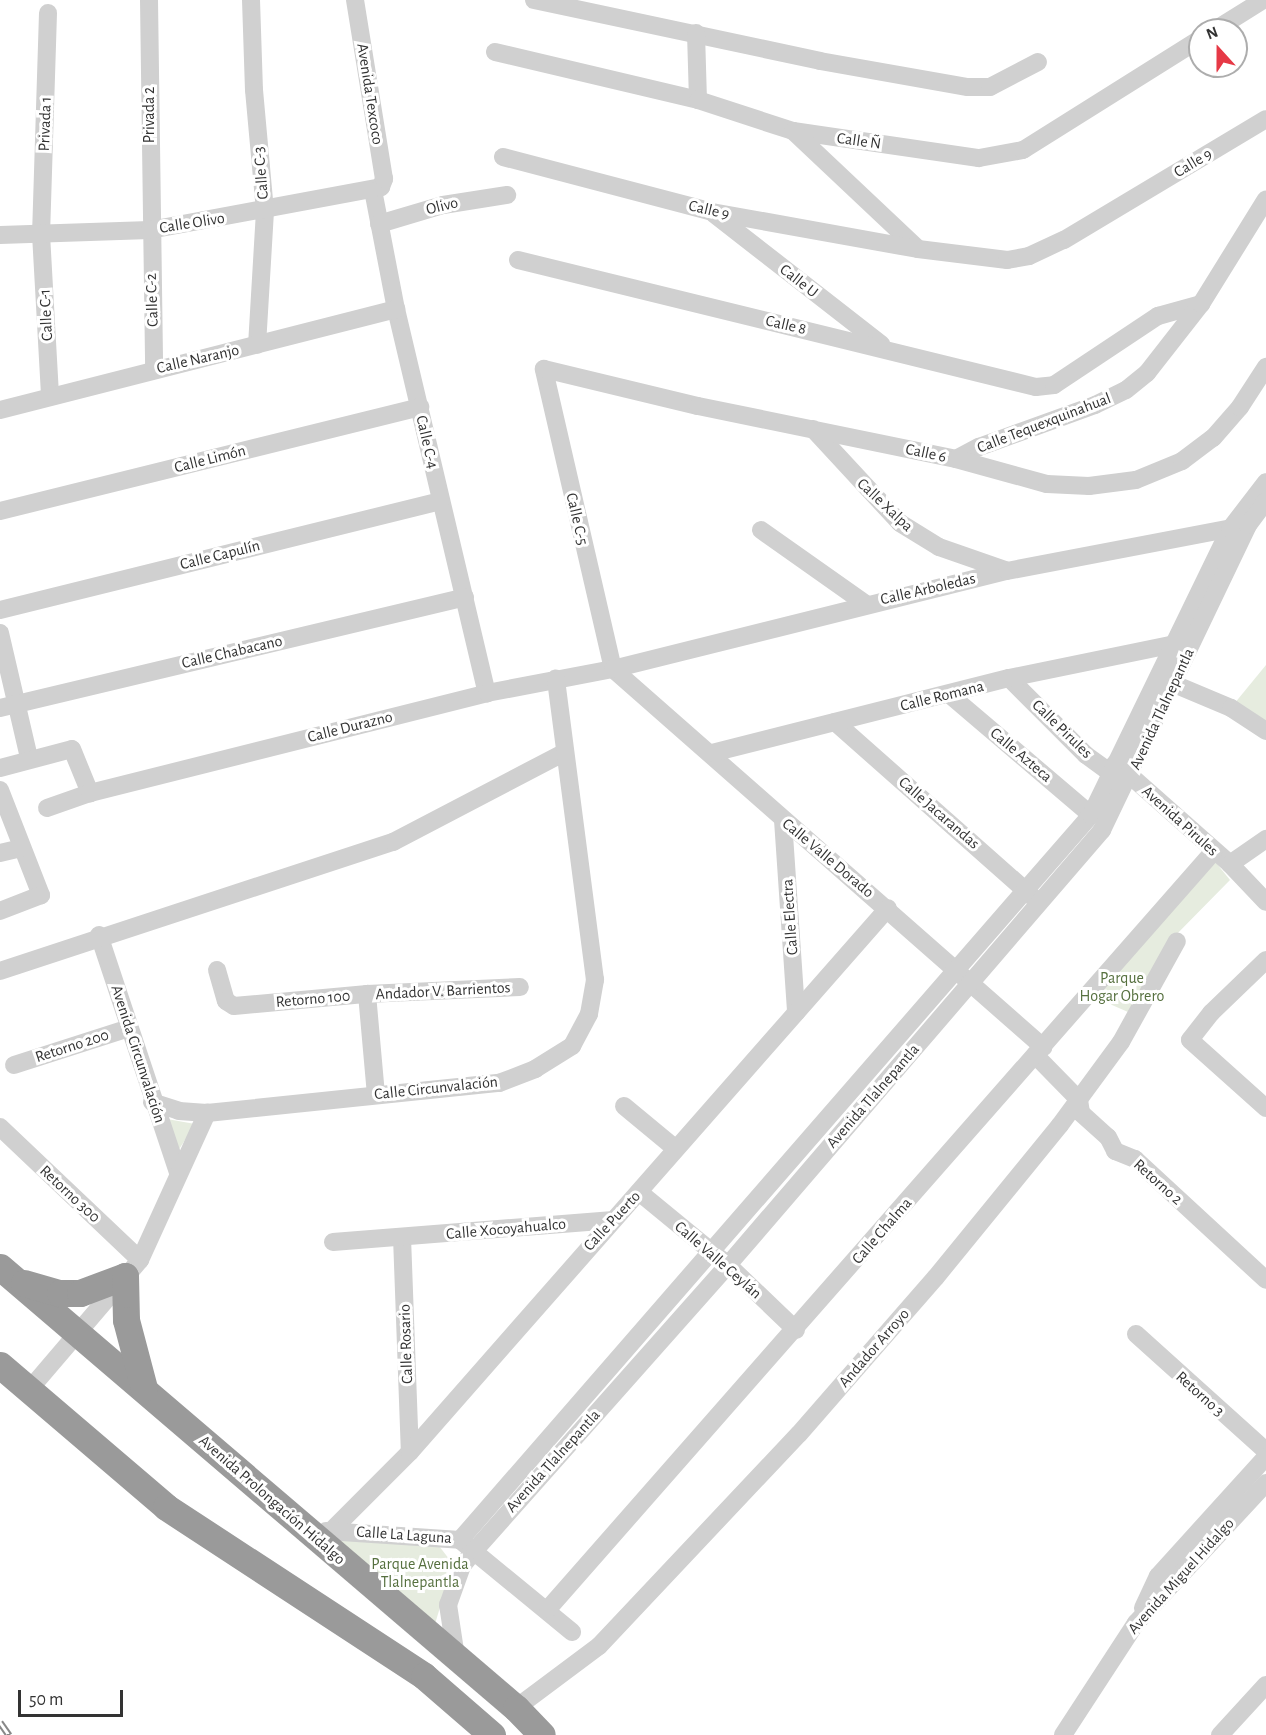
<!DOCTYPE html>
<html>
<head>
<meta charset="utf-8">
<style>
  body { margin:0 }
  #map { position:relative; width:1266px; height:1735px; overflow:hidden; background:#fff; font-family:"Alegreya Sans",sans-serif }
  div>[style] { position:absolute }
  .green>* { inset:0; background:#e6ecdf }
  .minor>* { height:18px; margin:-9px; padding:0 9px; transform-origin:9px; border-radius:9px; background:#d0d0d0 }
  .highway>* { height:27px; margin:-13.5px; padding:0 13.5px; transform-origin:13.5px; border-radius:13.5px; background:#9a9a9a }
  .rail>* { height:7px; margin-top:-3.5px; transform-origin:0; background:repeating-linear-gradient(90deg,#fff 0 14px,#888 0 28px); box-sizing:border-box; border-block:2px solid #888 }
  span { translate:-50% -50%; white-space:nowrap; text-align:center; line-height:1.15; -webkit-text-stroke:6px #fff; paint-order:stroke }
  .street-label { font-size:16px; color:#333 }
  .park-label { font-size:16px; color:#56703f }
  .north { position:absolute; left:1188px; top:18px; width:60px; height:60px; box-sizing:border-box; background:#fff; border:2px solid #adadad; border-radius:50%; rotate:339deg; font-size:16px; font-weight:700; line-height:24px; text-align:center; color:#333 }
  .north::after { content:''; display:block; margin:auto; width:21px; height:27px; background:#e63946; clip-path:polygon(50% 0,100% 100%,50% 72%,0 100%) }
  .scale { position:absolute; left:18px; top:1690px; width:105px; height:27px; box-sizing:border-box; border:3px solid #333; border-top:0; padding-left:8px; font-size:18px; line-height:21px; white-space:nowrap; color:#333; -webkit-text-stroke:4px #fff; paint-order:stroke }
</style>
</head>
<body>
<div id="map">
  <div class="green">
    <i style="clip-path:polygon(1266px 665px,1266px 725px,1234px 704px)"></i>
    <i style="clip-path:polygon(1213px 859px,1230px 880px,1172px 939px,1128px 1012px,1112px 1005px,1093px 988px)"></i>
    <i style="clip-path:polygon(167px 1119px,195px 1124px,178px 1151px)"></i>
    <i style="clip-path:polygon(331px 1536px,439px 1546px,453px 1564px,435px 1624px)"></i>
  </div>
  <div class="minor">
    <i style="left:149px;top:0;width:369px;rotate:89.2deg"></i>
    <i style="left:251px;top:0;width:90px;rotate:88.1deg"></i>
    <i style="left:254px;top:90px;width:121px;rotate:84.8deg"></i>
    <i style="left:265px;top:211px;width:134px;rotate:93.4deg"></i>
    <i style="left:534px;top:0;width:292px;rotate:12deg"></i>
    <i style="left:820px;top:61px;width:150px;rotate:10deg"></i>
    <i style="left:968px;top:87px;width:22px"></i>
    <i style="left:990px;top:87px;width:54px;rotate:-27.5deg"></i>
    <i style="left:48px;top:13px;width:221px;rotate:91.8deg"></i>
    <i style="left:41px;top:234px;width:162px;rotate:86.8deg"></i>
    <i style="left:1215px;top:30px;width:57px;rotate:-32deg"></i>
    <i style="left:696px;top:33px;width:67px;rotate:88.3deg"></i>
    <i style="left:495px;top:52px;width:209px;rotate:13.3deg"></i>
    <i style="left:698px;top:100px;width:100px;rotate:18.1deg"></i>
    <i style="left:793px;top:131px;width:188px;rotate:8.3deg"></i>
    <i style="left:979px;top:158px;width:45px;rotate:-10.3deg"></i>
    <i style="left:1023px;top:150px;width:209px;rotate:-32.1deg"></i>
    <i style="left:793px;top:131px;width:172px;rotate:43.3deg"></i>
    <i style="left:503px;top:157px;width:216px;rotate:14.7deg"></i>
    <i style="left:712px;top:212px;width:209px;rotate:10.2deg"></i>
    <i style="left:918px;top:249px;width:90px;rotate:7deg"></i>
    <i style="left:1007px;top:260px;width:22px;rotate:-10deg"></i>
    <i style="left:1029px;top:256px;width:38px;rotate:-25deg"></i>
    <i style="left:1064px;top:240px;width:235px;rotate:-30.9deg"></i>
    <i style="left:373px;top:190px;width:121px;rotate:79.1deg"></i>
    <i style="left:396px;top:309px;width:395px;rotate:76.7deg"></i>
    <i style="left:714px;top:214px;width:212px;rotate:37.9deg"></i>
    <i style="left:379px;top:224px;width:67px;rotate:-16.5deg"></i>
    <i style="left:443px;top:205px;width:65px;rotate:-8.9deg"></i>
    <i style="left:0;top:235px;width:150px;rotate:-1.9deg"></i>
    <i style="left:150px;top:230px;width:235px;rotate:-10.5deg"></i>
    <i style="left:381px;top:187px;width:9px;rotate:-69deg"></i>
    <i style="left:384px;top:179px;width:181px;rotate:-99.2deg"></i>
    <i style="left:518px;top:260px;width:533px;rotate:13.78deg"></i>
    <i style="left:1036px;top:387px;width:18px;rotate:-6deg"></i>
    <i style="left:1054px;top:385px;width:125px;rotate:-33.6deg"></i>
    <i style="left:1158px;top:316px;width:45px;rotate:-15.6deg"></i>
    <i style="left:0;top:410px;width:409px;rotate:-14.3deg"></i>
    <i style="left:813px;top:429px;width:128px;rotate:47.2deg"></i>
    <i style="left:900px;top:523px;width:46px;rotate:31.6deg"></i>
    <i style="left:939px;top:547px;width:70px;rotate:19.2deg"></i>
    <i style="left:956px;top:459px;width:26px;rotate:-28deg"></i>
    <i style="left:979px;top:447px;width:123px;rotate:-19.9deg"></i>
    <i style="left:1095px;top:405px;width:34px;rotate:-26deg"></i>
    <i style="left:1126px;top:390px;width:27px;rotate:-39deg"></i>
    <i style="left:1147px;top:373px;width:88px;rotate:-52deg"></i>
    <i style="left:1201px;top:304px;width:123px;rotate:-58.2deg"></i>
    <i style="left:0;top:511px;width:433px;rotate:-13.9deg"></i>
    <i style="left:761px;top:530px;width:128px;rotate:35.2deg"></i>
    <i style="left:0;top:610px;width:454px;rotate:-13.9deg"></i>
    <i style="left:0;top:633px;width:128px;rotate:76.9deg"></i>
    <i style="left:613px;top:669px;width:308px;rotate:-103deg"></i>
    <i style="left:544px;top:369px;width:158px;rotate:13.5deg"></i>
    <i style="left:698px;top:406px;width:263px;rotate:11.6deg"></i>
    <i style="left:956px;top:459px;width:94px;rotate:15.4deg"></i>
    <i style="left:1047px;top:484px;width:42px;rotate:2.7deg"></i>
    <i style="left:1089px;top:486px;width:47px;rotate:-7.3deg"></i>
    <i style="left:1136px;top:480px;width:50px;rotate:-22.4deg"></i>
    <i style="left:1182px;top:461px;width:39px;rotate:-37deg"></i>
    <i style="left:1213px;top:438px;width:41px;rotate:-48.9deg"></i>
    <i style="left:1240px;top:407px;width:48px;rotate:-57deg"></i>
    <i style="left:613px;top:669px;width:573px;rotate:41.32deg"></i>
    <i style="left:1009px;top:678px;width:109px;rotate:45deg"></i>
    <i style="left:1086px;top:755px;width:27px;rotate:36deg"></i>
    <i style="left:1108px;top:771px;width:11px;rotate:-45deg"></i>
    <i style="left:1116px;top:763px;width:152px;rotate:41.5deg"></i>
    <i style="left:1230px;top:864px;width:52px;rotate:46.5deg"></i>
    <i style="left:1174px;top:684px;width:62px;rotate:22.8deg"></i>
    <i style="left:1231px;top:708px;width:42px;rotate:33.3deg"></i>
    <i style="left:950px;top:695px;width:185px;rotate:40.4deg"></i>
    <i style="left:0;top:708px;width:478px;rotate:-13.4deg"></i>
    <i style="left:835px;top:722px;width:266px;rotate:41.5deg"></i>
    <i style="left:712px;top:753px;width:306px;rotate:-14.2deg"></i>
    <i style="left:1009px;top:678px;width:168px;rotate:-11.6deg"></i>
    <i style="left:0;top:768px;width:74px;rotate:-14.8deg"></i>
    <i style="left:72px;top:749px;width:48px;rotate:67.8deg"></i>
    <i style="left:0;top:790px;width:113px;rotate:68.7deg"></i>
    <i style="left:41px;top:895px;width:44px;rotate:158.7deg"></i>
    <i style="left:47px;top:808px;width:46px;rotate:-19.2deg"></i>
    <i style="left:90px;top:793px;width:409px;rotate:-14.1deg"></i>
    <i style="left:487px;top:693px;width:128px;rotate:-10.8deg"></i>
    <i style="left:613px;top:669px;width:406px;rotate:-14deg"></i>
    <i style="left:1007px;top:571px;width:234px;rotate:-10.8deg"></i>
    <i style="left:783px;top:820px;width:193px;rotate:86.1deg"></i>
    <i style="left:0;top:853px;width:22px;rotate:-13deg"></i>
    <i style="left:1230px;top:864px;width:44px;rotate:-34.8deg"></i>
    <i style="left:99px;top:935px;width:251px;rotate:71.6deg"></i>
    <i style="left:1266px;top:960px;width:76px;rotate:136.1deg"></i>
    <i style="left:1211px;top:1013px;width:34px;rotate:128deg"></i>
    <i style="left:1190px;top:1040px;width:102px;rotate:41.8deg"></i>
    <i style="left:217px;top:970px;width:32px;rotate:74deg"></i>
    <i style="left:226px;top:1001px;width:9px;rotate:32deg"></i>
    <i style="left:234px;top:1006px;width:134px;rotate:-5.2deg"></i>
    <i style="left:367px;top:994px;width:153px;rotate:-2.6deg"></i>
    <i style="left:0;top:971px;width:414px;rotate:-18.2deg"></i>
    <i style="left:393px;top:842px;width:194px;rotate:-27.6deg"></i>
    <i style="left:367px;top:994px;width:101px;rotate:84.9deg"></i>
    <i style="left:1035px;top:1055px;width:63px;rotate:45.6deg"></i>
    <i style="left:1079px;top:1100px;width:13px;rotate:81deg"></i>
    <i style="left:1081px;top:1113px;width:36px;rotate:42deg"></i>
    <i style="left:1108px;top:1137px;width:16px;rotate:63deg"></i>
    <i style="left:1115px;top:1151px;width:22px;rotate:22deg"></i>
    <i style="left:1135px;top:1159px;width:178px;rotate:42.7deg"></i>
    <i style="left:14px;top:1065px;width:121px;rotate:-17.8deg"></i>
    <i style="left:152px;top:1102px;width:28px;rotate:18deg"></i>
    <i style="left:179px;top:1111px;width:28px;rotate:4deg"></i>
    <i style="left:207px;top:1113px;width:294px;rotate:-5.9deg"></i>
    <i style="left:499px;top:1083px;width:39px;rotate:-21deg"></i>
    <i style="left:535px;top:1069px;width:44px;rotate:-31.9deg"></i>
    <i style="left:572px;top:1046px;width:36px;rotate:-62deg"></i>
    <i style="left:589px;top:1014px;width:35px;rotate:-80deg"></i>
    <i style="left:595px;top:980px;width:304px;rotate:-97.4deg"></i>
    <i style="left:624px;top:1106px;width:67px;rotate:39.6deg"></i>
    <i style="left:0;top:1127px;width:193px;rotate:43.5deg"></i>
    <i style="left:639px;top:1192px;width:115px;rotate:39.4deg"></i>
    <i style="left:728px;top:1265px;width:94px;rotate:43.7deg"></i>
    <i style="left:402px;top:1237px;width:215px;rotate:87.9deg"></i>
    <i style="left:333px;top:1242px;width:278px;rotate:-4.5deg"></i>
    <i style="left:1136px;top:1334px;width:175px;rotate:42deg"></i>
    <i style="left:29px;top:1390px;width:171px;rotate:-49.5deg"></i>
    <i style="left:140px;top:1260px;width:162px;rotate:-65.5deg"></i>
    <i style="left:332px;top:1530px;width:110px;rotate:-45deg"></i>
    <i style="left:410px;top:1452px;width:724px;rotate:-48.69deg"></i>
    <i style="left:326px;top:1531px;width:134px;rotate:3.8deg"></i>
    <i style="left:460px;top:1540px;width:145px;rotate:39.4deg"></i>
    <i style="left:460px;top:1540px;width:961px;rotate:-48.97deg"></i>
    <i style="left:1091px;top:815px;width:318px;rotate:-64.1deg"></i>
    <i style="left:1230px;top:529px;width:59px;rotate:-52.5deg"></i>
    <i style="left:1143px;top:1608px;width:35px;rotate:-65deg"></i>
    <i style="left:1158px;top:1576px;width:161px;rotate:-47.8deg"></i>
    <i style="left:548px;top:1609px;width:1008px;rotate:-48.7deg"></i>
    <i style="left:456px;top:1657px;width:53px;rotate:-98.7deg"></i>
    <i style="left:448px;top:1605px;width:41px;rotate:-70.3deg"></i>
    <i style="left:462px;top:1566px;width:21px;rotate:-51deg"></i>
    <i style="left:475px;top:1550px;width:381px;rotate:-48.4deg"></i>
    <i style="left:728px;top:1265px;width:574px;rotate:-49.31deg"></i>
    <i style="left:1102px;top:830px;width:338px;rotate:-64.4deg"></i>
    <i style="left:1248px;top:525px;width:30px;rotate:-53deg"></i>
    <i style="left:516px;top:1708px;width:104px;rotate:-36.8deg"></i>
    <i style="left:599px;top:1646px;width:291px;rotate:-46.7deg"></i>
    <i style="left:799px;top:1434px;width:208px;rotate:-48.9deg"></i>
    <i style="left:936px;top:1277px;width:196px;rotate:-50.8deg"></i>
    <i style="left:1060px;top:1125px;width:103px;rotate:-53.7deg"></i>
    <i style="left:1121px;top:1042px;width:115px;rotate:-61deg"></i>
    <i style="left:1063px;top:1735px;width:134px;rotate:-56.9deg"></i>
    <i style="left:1136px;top:1623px;width:191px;rotate:-47.1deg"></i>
    <i style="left:1220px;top:1735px;width:68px;rotate:-47.4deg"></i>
  </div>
  <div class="highway">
    <i style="left:0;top:1267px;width:679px;rotate:40.52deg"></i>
    <i style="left:516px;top:1708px;width:37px;rotate:46deg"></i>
    <i style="left:24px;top:1283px;width:37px;rotate:16deg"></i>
    <i style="left:60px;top:1293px;width:20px"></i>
    <i style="left:80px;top:1293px;width:48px;rotate:-20.7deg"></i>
    <i style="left:125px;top:1276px;width:44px;rotate:88.7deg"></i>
    <i style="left:126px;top:1320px;width:70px;rotate:75.2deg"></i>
    <i style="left:0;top:1365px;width:218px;rotate:40.5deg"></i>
    <i style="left:166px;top:1507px;width:308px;rotate:33.2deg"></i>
    <i style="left:424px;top:1676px;width:90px;rotate:40.9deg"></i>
  </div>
  <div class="rail">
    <i style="left:0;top:1722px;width:16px;rotate:55deg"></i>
  </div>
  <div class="street-label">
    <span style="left:370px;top:94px;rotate:81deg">Avenida Texcoco</span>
    <span style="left:149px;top:115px;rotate:-90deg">Privada 2</span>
    <span style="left:45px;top:124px;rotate:-88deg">Privada 1</span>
    <span style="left:859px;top:141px;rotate:8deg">Calle Ñ</span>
    <span style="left:1193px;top:163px;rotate:-31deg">Calle 9</span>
    <span style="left:261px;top:173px;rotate:-95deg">Calle C-3</span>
    <span style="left:442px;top:206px;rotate:-14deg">Olivo</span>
    <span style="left:709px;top:210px;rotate:13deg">Calle 9</span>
    <span style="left:192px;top:223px;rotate:-9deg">Calle Olivo</span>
    <span style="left:799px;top:281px;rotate:38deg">Calle U</span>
    <span style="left:152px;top:300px;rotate:-92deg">Calle C-2</span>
    <span style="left:46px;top:315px;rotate:-93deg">Calle C-1</span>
    <span style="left:786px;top:325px;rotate:13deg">Calle 8</span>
    <span style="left:198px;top:359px;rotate:-13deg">Calle Naranjo</span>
    <span style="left:1044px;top:423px;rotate:-21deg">Calle Tequexquinahual</span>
    <span style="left:427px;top:442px;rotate:77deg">Calle C-4</span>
    <span style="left:926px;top:453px;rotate:12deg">Calle 6</span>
    <span style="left:210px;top:459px;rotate:-14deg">Calle Limón</span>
    <span style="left:885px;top:505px;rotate:43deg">Calle Xalpa</span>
    <span style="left:577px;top:519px;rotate:77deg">Calle C-5</span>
    <span style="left:220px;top:555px;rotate:-14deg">Calle Capulín</span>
    <span style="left:928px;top:589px;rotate:-13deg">Calle Arboledas</span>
    <span style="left:232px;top:652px;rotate:-13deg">Calle Chabacano</span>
    <span style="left:942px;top:696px;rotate:-14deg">Calle Romana</span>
    <span style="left:1162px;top:709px;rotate:-65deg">Avenida Tlalnepantla</span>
    <span style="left:350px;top:727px;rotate:-14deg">Calle Durazno</span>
    <span style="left:1062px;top:729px;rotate:44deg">Calle Pirules</span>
    <span style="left:1021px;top:755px;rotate:40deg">Calle Azteca</span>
    <span style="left:939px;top:813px;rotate:41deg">Calle Jacarandas</span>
    <span style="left:1180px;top:821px;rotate:42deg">Avenida Pirules</span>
    <span style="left:828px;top:858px;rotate:40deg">Calle Valle Dorado</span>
    <span style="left:790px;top:917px;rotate:-94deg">Calle Electra</span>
    <span style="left:443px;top:991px;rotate:-3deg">Andador V. Barrientos</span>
    <span style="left:313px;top:999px;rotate:-5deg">Retorno 100</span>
    <span style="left:72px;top:1046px;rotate:-18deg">Retorno 200</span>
    <span style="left:138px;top:1054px;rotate:72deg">Avenida Circunvalación</span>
    <span style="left:436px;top:1088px;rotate:-6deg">Calle Circunvalación</span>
    <span style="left:873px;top:1096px;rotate:-49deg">Avenida Tlalnepantla</span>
    <span style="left:1158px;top:1182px;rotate:42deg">Retorno 2</span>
    <span style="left:70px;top:1194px;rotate:43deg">Retorno 300</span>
    <span style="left:612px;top:1221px;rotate:-47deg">Calle Puerto</span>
    <span style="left:506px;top:1229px;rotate:-5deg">Calle Xocoyahualco</span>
    <span style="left:882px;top:1231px;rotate:-49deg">Calle Chalma</span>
    <span style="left:718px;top:1260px;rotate:41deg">Calle Valle Ceylán</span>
    <span style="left:406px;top:1344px;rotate:-92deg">Calle Rosario</span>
    <span style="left:874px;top:1348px;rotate:-49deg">Andador Arroyo</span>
    <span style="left:1200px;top:1394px;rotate:42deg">Retorno 3</span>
    <span style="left:553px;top:1461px;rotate:-48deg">Avenida Tlalnepantla</span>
    <span style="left:272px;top:1500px;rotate:41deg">Avenida Prolongación Hidalgo</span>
    <span style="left:404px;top:1535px;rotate:4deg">Calle La Laguna</span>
    <span style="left:1181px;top:1576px;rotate:-48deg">Avenida Miguel Hidalgo</span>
  </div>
  <div class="park-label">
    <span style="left:1122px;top:987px">Parque<br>Hogar Obrero</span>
    <span style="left:420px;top:1573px">Parque Avenida<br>Tlalnepantla</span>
  </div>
  <div class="north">N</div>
  <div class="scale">50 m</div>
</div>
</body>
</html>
